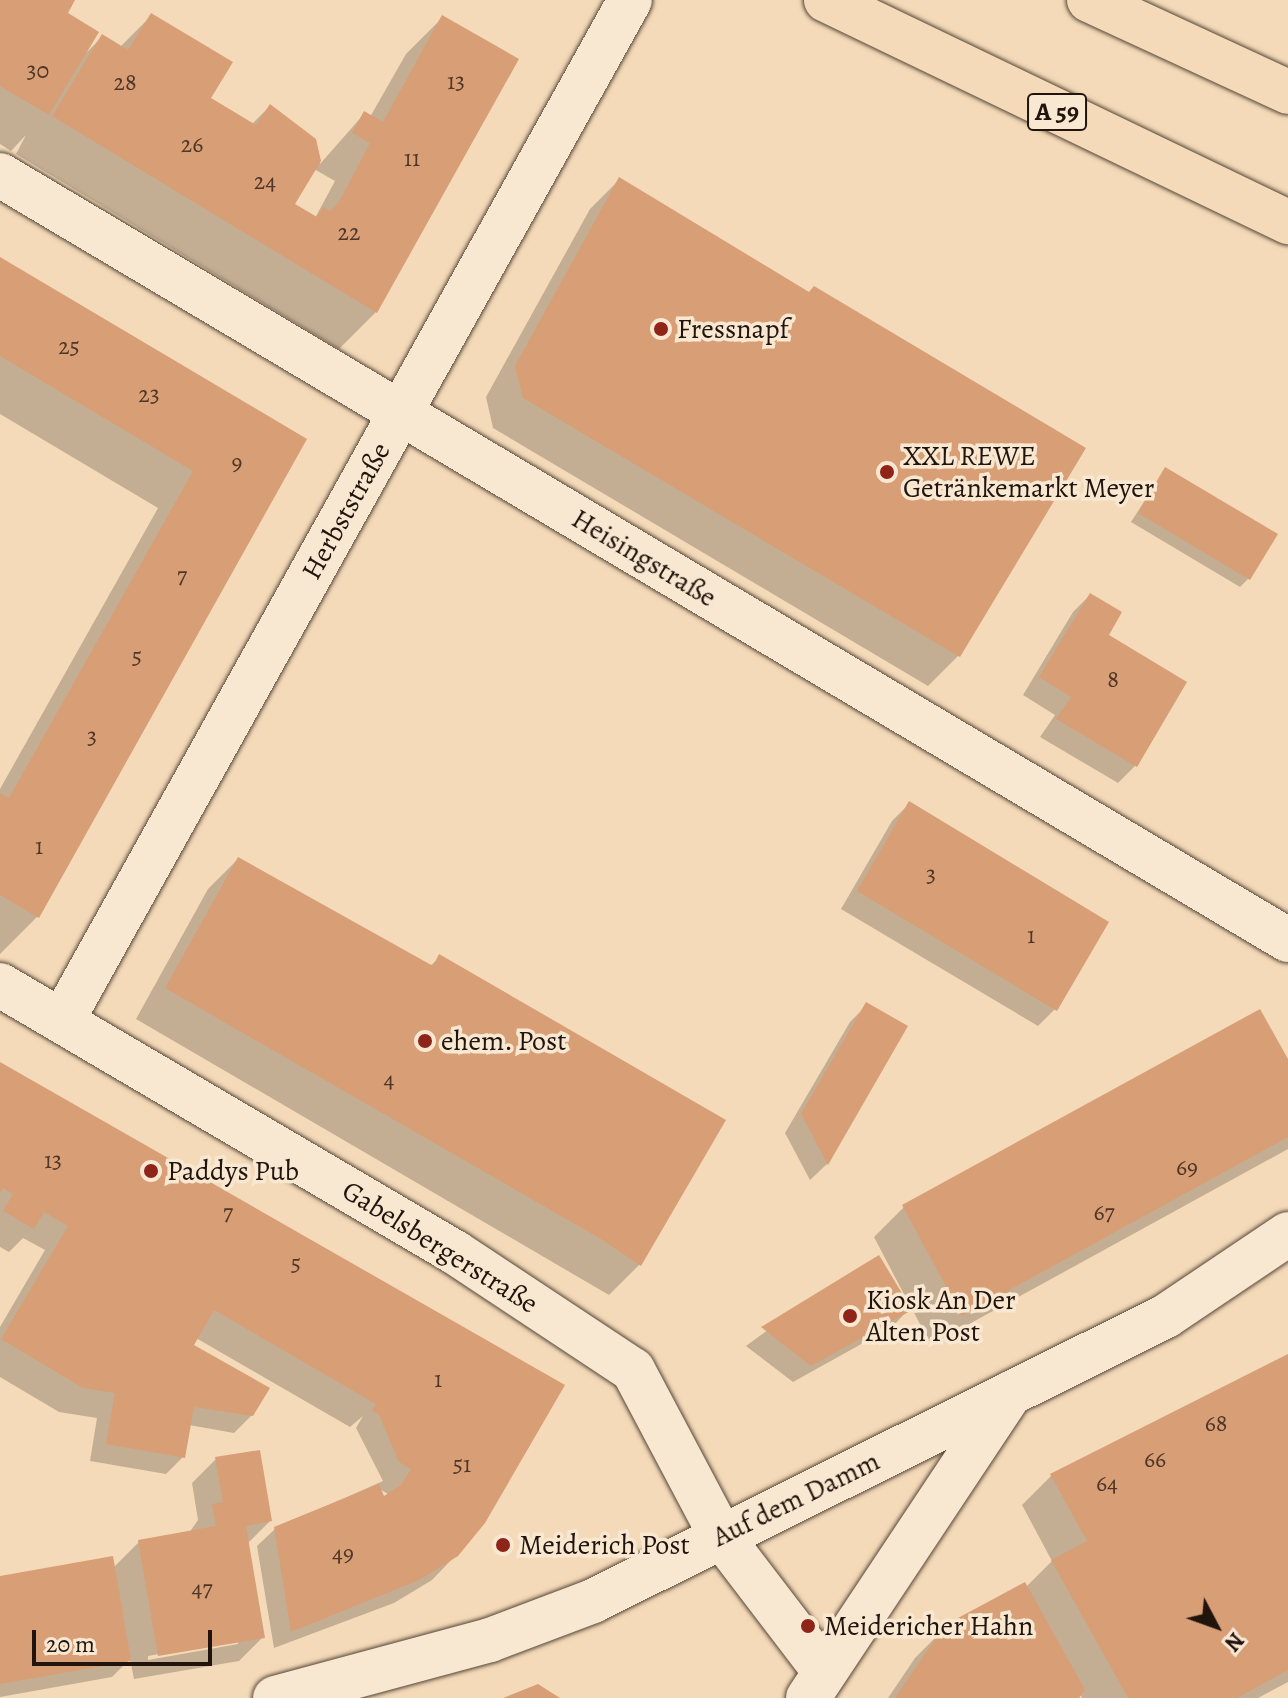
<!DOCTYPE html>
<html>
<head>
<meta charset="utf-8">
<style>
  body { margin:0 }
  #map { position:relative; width:1288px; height:1698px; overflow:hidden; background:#f4dab8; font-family:Alegreya,serif }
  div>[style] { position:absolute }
  .shadow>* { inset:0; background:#0003 }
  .building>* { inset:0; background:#d89e76 }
  .roads { filter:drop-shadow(0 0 2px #564638) drop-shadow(0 0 2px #564638) }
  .pedestrian>* { height:44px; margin:-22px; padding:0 22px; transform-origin:22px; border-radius:22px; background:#f8e7d1 }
  .minor>* { height:44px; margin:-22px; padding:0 22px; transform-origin:22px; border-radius:22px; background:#f8e7d1 }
  .tertiary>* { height:44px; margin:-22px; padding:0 22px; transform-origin:22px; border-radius:22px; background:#f8e7d1 }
  .motorway>* { height:44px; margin:-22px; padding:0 22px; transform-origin:22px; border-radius:22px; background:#f4dab8 }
  .dots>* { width:22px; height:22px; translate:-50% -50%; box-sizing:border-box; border:4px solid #f8e7d1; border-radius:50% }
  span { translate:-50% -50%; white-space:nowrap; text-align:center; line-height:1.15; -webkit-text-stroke:7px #f8e7d1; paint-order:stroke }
  .number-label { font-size:24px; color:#4f3627 }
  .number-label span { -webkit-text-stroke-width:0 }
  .shield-label span { padding:2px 6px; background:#f8e7d1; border:2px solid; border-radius:6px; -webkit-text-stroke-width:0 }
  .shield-label { font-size:26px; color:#21140d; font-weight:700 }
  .poi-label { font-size:28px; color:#21140d }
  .left { translate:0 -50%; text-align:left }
  .street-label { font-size:28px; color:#21140d }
  .north { position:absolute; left:1176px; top:1586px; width:80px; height:80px; -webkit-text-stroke:6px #f8e7d1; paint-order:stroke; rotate:131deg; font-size:22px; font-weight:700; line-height:32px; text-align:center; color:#21140d }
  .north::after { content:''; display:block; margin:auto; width:28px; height:36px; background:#21140d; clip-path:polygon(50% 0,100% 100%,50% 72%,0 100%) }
  .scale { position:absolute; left:32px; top:1630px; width:180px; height:36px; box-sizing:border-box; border:4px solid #21140d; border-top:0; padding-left:10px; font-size:24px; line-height:28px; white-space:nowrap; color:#21140d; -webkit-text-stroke:6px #f8e7d1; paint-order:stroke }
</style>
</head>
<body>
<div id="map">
  <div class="shadow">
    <i style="clip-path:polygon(evenodd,0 0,73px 0,65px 13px,85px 54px,103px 36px,120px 47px,152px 15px,208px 99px,251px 125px,270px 106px,314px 140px,320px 164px,364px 114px,370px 117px,406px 54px,443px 17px,376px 312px,339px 349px,16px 154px,26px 135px,11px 151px,0 144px,0 0,314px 169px,335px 181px,315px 218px,292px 205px,314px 169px)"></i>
    <i style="clip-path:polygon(620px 179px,808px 294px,1083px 448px,958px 656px,928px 686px,493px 428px,486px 397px,590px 209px)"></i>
    <i style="clip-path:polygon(0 258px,304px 439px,37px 917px,0 954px,0 789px,158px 508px,0 414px)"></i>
    <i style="clip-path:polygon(1165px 469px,1248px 579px,1240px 587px,1131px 522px)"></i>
    <i style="clip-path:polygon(1090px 595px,1106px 636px,1184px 683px,1135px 766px,1118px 783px,1040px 737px,1055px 715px,1023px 695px,1073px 612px)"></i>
    <i style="clip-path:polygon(909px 804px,1055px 1009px,1038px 1026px,841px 909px,892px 821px)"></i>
    <i style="clip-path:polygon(238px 859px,429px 967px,440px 957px,723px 1120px,639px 1265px,609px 1295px,136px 1019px,208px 889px)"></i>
    <i style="clip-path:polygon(867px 1005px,905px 1027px,827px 1164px,810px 1180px,785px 1133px,850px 1022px)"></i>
    <i style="clip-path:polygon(1288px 1063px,1288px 1149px,931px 1345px,911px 1307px,892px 1327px,793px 1382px,746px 1346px,811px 1298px,907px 1300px,874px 1237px,904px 1207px)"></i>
    <i style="clip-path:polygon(evenodd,0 1064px,431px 1312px,457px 1554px,432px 1580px,394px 1603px,274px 1648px,257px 1546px,275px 1529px,383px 1481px,356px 1428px,363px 1416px,350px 1427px,196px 1338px,191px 1346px,252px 1415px,234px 1433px,189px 1425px,183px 1457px,166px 1474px,90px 1461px,97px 1418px,59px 1412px,0 1377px,0 1327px,45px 1250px,23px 1238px,9px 1252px,0 1247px,0 1064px,378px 1488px,388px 1494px,383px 1500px,378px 1488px)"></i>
    <i style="clip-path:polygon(1288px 1357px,1288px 1682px,1258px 1698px,1082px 1698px,1080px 1694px,1077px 1698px,888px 1698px,915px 1658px,946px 1627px,1026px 1587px,1052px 1561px,1022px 1505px,1052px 1475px)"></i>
    <i style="clip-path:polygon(evenodd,216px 1459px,270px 1521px,247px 1544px,263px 1637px,239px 1661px,134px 1679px,130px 1659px,112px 1677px,0 1697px,0 1578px,113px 1568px,139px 1542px,189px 1533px,198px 1520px,192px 1483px,216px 1459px,238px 1640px,238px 1644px,148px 1660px,148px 1656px,238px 1640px)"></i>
  </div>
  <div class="building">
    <i style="clip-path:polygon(0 0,75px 0,68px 13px,99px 32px,49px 115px,0 86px)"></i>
    <i style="clip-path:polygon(151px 13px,233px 62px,211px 98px,256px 125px,270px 104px,316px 139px,321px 161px,295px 204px,317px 217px,323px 207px,330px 211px,339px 202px,370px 143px,352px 133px,364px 111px,383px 122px,442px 15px,519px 59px,377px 313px,52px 116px,102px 34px,128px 50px)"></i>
    <i style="clip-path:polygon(619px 177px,809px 292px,814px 286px,1086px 448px,960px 657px,523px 398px,515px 366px)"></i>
    <i style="clip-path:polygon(0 257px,307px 439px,39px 918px,0 895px,0 793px,9px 798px,193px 471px,0 356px)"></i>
    <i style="clip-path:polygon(1165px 467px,1278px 534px,1250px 580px,1138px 513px)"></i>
    <i style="clip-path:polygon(1090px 593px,1122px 612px,1109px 635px,1187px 682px,1137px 767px,1056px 719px,1071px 697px,1039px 677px)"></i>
    <i style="clip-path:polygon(909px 801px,1109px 922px,1057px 1011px,857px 891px)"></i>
    <i style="clip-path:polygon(238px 857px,433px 966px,439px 954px,726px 1120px,641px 1266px,601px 1239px,165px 988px)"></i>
    <i style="clip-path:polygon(866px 1002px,908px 1026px,828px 1165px,801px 1114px)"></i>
    <i style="clip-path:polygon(1260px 1009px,1288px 1059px,1288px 1137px,962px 1316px,902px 1205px)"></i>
    <i style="clip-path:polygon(0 1062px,565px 1385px,485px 1523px,458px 1556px,419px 1580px,291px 1632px,274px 1527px,379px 1484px,384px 1496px,401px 1485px,411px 1469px,399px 1462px,379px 1415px,372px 1410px,376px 1404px,214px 1310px,194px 1345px,270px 1388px,253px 1416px,194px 1407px,185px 1458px,106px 1444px,115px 1393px,83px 1388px,1px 1339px,68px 1226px,44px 1212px,34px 1229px,3px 1211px,13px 1194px,3px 1188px,0 1193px)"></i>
    <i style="clip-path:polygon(879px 1255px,912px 1310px,811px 1366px,761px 1327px)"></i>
    <i style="clip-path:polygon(1288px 1354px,1288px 1670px,1237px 1698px,1128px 1698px,1051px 1560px,1087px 1541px,1050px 1474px)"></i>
    <i style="clip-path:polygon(260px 1450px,272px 1521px,246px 1526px,265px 1638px,158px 1656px,138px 1540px,216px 1526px,212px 1504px,223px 1502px,215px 1457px)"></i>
    <i style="clip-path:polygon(113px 1556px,131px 1661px,0 1684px,0 1576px)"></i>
    <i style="clip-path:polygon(1025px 1582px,1085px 1690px,1079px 1698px,895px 1698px,945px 1625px)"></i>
    <i style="clip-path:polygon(538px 1684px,560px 1698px,503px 1698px)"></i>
  </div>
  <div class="roads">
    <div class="pedestrian">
      <i style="left:721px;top:1536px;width:171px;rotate:52.6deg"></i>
      <i style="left:808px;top:1698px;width:366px;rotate:-56.4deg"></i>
    </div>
    <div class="minor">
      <i style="left:0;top:175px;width:1498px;rotate:30.71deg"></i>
      <i style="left:0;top:985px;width:529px;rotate:30.44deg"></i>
      <i style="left:456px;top:1253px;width:212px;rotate:33.5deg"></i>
      <i style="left:633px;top:1370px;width:188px;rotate:62.1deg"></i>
      <i style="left:62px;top:1021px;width:1168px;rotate:-60.91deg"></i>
    </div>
    <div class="tertiary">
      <i style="left:275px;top:1698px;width:223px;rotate:-15.1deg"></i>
      <i style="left:490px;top:1640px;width:110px;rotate:-20.7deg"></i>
      <i style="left:593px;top:1601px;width:640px;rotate:-26.44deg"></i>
      <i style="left:1166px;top:1316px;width:147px;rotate:-33.9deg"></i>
    </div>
    <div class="motorway">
      <i style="left:826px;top:0;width:513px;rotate:25.67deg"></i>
      <i style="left:1089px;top:0;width:219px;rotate:24.8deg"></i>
    </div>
  </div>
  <div class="dots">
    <i style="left:661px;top:329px;background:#8f2418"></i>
    <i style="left:887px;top:472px;background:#8f2418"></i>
    <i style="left:425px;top:1041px;background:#8f2418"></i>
    <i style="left:151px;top:1171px;background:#8f2418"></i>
    <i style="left:850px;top:1316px;background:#8f2418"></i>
    <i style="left:503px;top:1545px;background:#8f2418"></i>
    <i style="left:808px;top:1626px;background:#8f2418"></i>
  </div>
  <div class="number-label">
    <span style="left:38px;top:71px">30</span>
    <span style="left:456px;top:82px">13</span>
    <span style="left:125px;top:83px">28</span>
    <span style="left:192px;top:145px">26</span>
    <span style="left:412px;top:159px">11</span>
    <span style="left:265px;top:182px">24</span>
    <span style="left:349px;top:233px">22</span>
    <span style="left:69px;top:347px">25</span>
    <span style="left:149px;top:395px">23</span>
    <span style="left:237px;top:463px">9</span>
    <span style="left:182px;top:576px">7</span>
    <span style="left:137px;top:657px">5</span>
    <span style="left:1113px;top:680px">8</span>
    <span style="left:92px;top:737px">3</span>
    <span style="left:39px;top:847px">1</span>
    <span style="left:931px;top:875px">3</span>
    <span style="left:1031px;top:936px">1</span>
    <span style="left:389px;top:1080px">4</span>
    <span style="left:53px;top:1161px">13</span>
    <span style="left:1187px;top:1168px">69</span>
    <span style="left:228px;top:1213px">7</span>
    <span style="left:1104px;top:1213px">67</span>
    <span style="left:296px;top:1264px">5</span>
    <span style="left:438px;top:1380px">1</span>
    <span style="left:1216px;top:1424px">68</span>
    <span style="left:1155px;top:1460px">66</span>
    <span style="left:462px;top:1465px">51</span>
    <span style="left:1107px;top:1484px">64</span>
    <span style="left:343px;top:1554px">49</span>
    <span style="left:202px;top:1589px">47</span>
  </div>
  <div class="shield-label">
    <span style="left:1057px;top:112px">A 59</span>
  </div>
  <div class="poi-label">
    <span class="left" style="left:677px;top:329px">Fressnapf</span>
    <span class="left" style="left:903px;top:472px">XXL REWE<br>Getränkemarkt Meyer</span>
    <span class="left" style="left:441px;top:1041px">ehem. Post</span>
    <span class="left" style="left:167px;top:1171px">Paddys Pub</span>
    <span class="left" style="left:866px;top:1316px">Kiosk An Der<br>Alten Post</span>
    <span class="left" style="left:519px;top:1545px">Meiderich Post</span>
    <span class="left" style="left:824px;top:1626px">Meidericher Hahn</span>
  </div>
  <div class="street-label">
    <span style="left:346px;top:511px;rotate:-61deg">Herbststraße</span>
    <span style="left:644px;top:558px;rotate:31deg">Heisingstraße</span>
    <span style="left:440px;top:1247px;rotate:32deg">Gabelsbergerstraße</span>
    <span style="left:796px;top:1499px;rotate:-26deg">Auf dem Damm</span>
  </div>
  <div class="north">N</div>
  <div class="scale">20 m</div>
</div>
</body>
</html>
